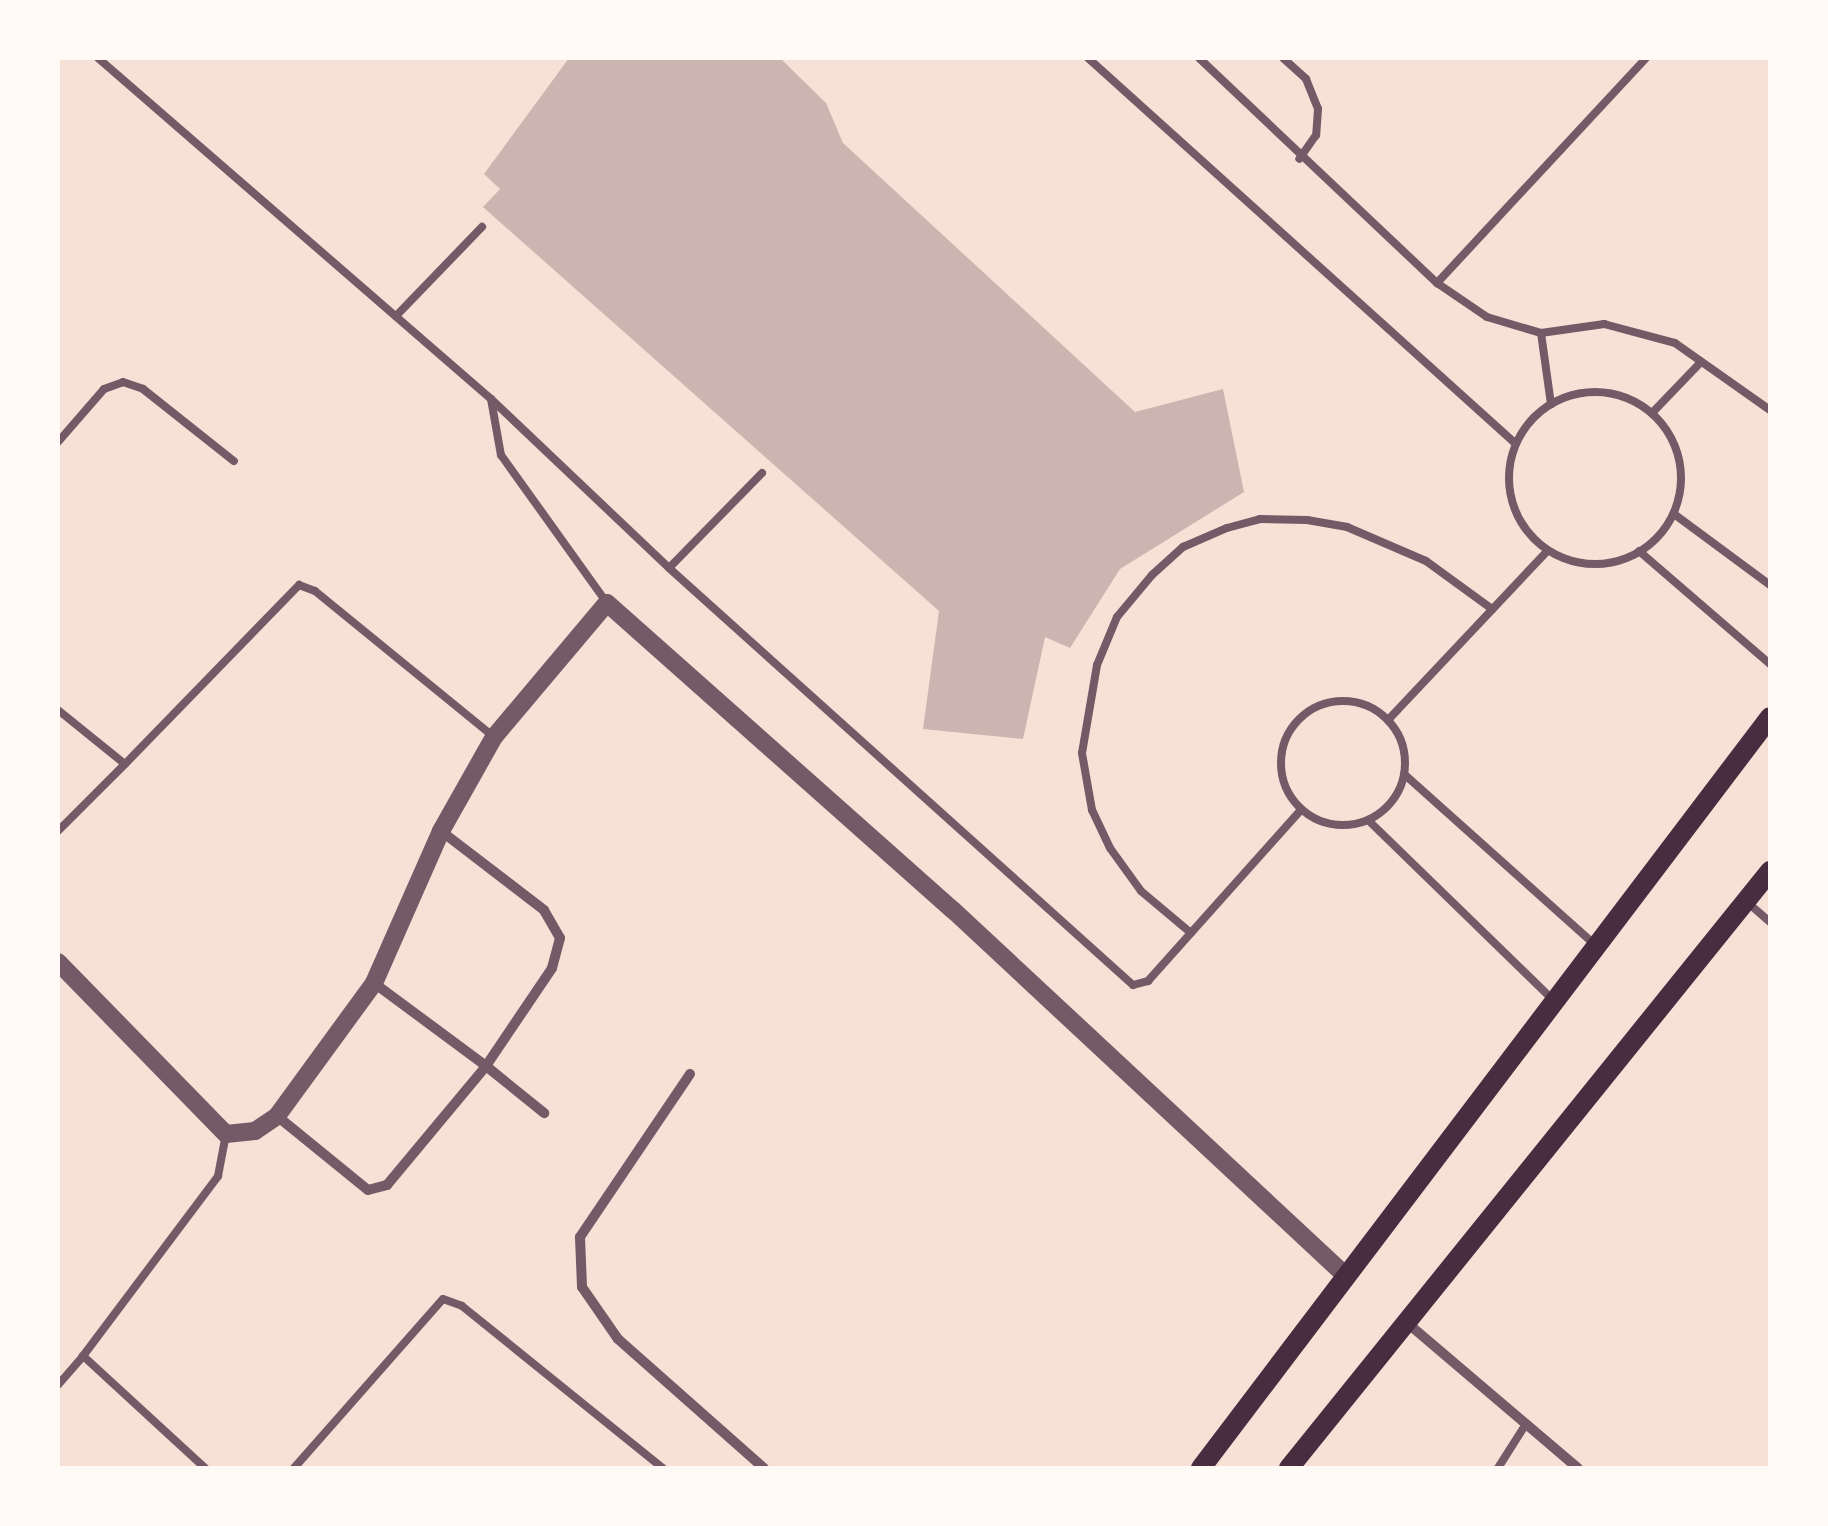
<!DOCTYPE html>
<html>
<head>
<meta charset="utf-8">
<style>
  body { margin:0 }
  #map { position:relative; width:1828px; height:1526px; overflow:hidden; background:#f7e1d7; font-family:"Asap Condensed",sans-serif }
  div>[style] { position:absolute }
  .building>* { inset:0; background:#ccb4b1 }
  .service>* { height:8px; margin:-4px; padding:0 4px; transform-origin:4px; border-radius:4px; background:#755966 }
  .service>.ring { margin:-4px; padding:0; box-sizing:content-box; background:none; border:8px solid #755966; border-radius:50% }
  .minor>* { height:10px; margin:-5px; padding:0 5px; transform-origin:5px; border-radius:5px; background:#755966 }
  .tertiary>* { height:18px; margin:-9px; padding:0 9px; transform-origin:9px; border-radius:9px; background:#755966 }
  .secondary>* { height:20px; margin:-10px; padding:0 10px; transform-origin:10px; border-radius:10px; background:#4a2c40 }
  span { translate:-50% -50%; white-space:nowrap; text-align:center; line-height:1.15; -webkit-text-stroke:8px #fffaf5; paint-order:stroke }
  .frame { position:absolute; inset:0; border:60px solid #fffaf5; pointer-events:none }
</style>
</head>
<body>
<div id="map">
  <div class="building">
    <i style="clip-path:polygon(569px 58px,780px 58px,826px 103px,843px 143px,1135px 412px,1223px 389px,1244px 492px,1120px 569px,1070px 648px,1045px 637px,1023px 739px,923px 729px,939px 611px,483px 207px,500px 189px,484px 174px)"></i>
  </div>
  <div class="service">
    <i style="left:98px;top:58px;width:520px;rotate:40.95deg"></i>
    <i style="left:491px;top:399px;width:57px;rotate:79.9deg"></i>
    <i style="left:501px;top:455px;width:182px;rotate:54.4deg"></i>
    <i style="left:1088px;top:58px;width:576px;rotate:42.05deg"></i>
    <i style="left:1199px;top:58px;width:328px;rotate:43.4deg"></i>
    <i style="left:1437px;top:283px;width:60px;rotate:34.2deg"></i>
    <i style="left:1487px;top:317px;width:56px;rotate:16.5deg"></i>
    <i style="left:1541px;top:333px;width:64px;rotate:-8.1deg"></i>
    <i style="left:1604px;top:324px;width:73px;rotate:15deg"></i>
    <i style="left:1675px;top:343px;width:116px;rotate:35.2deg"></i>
    <i style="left:1283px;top:58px;width:31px;rotate:42deg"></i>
    <i style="left:1306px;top:79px;width:32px;rotate:68deg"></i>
    <i style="left:1318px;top:109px;width:26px;rotate:94deg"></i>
    <i style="left:1316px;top:135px;width:29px;rotate:125deg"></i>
    <i style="left:1437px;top:283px;width:307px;rotate:-47.1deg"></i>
    <i style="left:396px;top:316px;width:124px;rotate:-46deg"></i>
    <i style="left:1541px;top:333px;width:72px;rotate:82deg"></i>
    <i class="ring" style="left:1509px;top:392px;width:164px;height:164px"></i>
    <i style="left:491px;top:399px;width:245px;rotate:43.5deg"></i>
    <i style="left:669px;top:568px;width:624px;rotate:41.95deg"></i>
    <i style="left:1133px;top:985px;width:16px;rotate:-15deg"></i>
    <i style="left:1148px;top:981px;width:229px;rotate:-48.2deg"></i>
    <i style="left:1652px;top:413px;width:71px;rotate:-46.1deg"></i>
    <i style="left:58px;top:442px;width:70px;rotate:-49deg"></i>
    <i style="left:104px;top:389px;width:20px;rotate:-20deg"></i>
    <i style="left:123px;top:382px;width:21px;rotate:19deg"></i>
    <i style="left:143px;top:389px;width:116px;rotate:38.4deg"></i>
    <i style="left:1674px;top:514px;width:119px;rotate:36.5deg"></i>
    <i style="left:1639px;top:551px;width:173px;rotate:40.8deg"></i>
    <i style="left:669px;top:568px;width:133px;rotate:-45.6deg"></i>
    <i class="ring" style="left:1281px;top:701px;width:116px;height:116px"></i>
    <i style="left:58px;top:710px;width:86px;rotate:38.9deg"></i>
    <i style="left:125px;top:764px;width:250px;rotate:-45.8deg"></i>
    <i style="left:299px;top:585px;width:17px;rotate:21deg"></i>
    <i style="left:315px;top:591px;width:231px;rotate:39.2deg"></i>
    <i style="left:1388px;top:720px;width:232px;rotate:-46.7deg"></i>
    <i style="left:1404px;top:774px;width:255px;rotate:41.8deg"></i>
    <i style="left:1368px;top:820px;width:260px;rotate:44.2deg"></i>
    <i style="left:58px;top:831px;width:95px;rotate:-45deg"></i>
    <i style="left:1747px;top:902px;width:30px;rotate:41deg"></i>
    <i style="left:1191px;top:933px;width:65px;rotate:-140deg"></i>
    <i style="left:1141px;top:891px;width:53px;rotate:-125.8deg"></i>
    <i style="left:1110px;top:848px;width:42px;rotate:-115.3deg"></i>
    <i style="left:1092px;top:810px;width:58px;rotate:-100deg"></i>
    <i style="left:1082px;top:753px;width:89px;rotate:-80.3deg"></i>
    <i style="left:1097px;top:665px;width:52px;rotate:-67.4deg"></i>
    <i style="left:1117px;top:617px;width:55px;rotate:-50.2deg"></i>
    <i style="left:1152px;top:575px;width:42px;rotate:-42.1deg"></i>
    <i style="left:1183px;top:547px;width:48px;rotate:-23.4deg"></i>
    <i style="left:1227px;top:528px;width:34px;rotate:-15deg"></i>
    <i style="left:1260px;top:519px;width:47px;rotate:1.2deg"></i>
    <i style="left:1307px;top:520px;width:41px;rotate:9.9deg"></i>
    <i style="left:1347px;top:527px;width:86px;rotate:23.3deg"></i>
    <i style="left:1426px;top:561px;width:82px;rotate:36deg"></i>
    <i style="left:58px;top:1385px;width:38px;rotate:-49deg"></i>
    <i style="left:205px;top:1468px;width:166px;rotate:-137.4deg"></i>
    <i style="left:83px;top:1356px;width:225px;rotate:-53.1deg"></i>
    <i style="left:218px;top:1176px;width:43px;rotate:-79.2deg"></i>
    <i style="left:294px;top:1468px;width:225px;rotate:-48.6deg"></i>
    <i style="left:443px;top:1299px;width:20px;rotate:20deg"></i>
    <i style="left:462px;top:1306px;width:258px;rotate:38.9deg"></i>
    <i style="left:1498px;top:1468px;width:49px;rotate:-57.6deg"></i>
  </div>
  <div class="minor">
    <i style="left:374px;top:983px;width:139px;rotate:36.5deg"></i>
    <i style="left:486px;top:1066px;width:118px;rotate:-56deg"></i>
    <i style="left:552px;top:968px;width:31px;rotate:-75deg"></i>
    <i style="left:560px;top:938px;width:32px;rotate:-120deg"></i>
    <i style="left:544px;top:910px;width:130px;rotate:-142.5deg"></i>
    <i style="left:690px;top:1074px;width:197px;rotate:124deg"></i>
    <i style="left:580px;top:1237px;width:50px;rotate:87.7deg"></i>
    <i style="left:582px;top:1287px;width:63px;rotate:55.3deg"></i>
    <i style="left:618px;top:1339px;width:195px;rotate:41.5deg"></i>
    <i style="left:277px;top:1116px;width:117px;rotate:39.1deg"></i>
    <i style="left:368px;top:1190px;width:20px;rotate:-15deg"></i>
    <i style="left:387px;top:1185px;width:155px;rotate:-50.2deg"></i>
    <i style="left:486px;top:1066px;width:75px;rotate:39deg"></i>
    <i style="left:1405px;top:1321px;width:227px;rotate:40.4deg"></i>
  </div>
  <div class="tertiary">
    <i style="left:58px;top:962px;width:240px;rotate:45.7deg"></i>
    <i style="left:226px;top:1134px;width:29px;rotate:-6deg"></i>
    <i style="left:255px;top:1131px;width:27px;rotate:-34deg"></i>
    <i style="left:277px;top:1116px;width:165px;rotate:-53.9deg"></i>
    <i style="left:374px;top:983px;width:166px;rotate:-66.2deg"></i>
    <i style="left:441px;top:831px;width:108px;rotate:-60.6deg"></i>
    <i style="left:494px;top:737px;width:175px;rotate:-49.9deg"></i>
    <i style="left:607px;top:603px;width:463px;rotate:41.6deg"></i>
    <i style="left:953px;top:910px;width:538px;rotate:42.97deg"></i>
  </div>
  <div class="secondary">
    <i style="left:1201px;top:1468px;width:942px;rotate:-52.85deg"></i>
    <i style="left:1289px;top:1468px;width:767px;rotate:-51.14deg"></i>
  </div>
  <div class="frame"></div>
</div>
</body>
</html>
